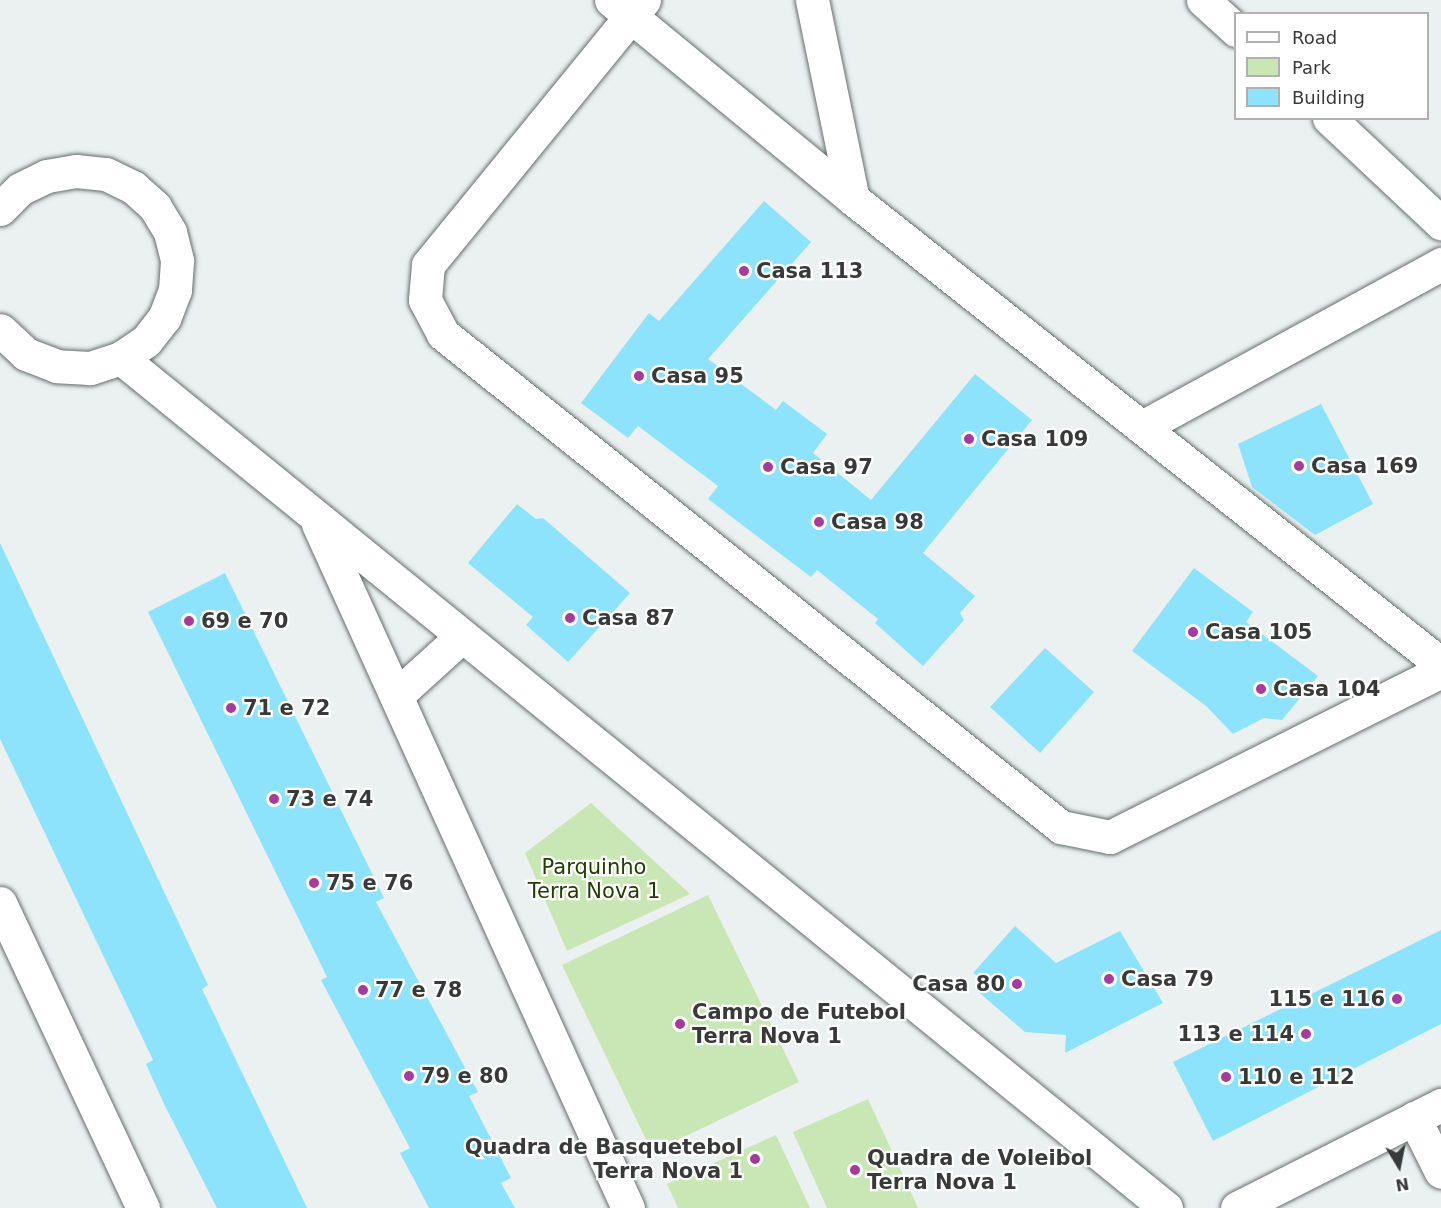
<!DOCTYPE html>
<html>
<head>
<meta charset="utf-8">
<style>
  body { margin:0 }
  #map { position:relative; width:1441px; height:1208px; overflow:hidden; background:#ebf1f1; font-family:"DejaVu Sans",sans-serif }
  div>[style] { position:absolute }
  .green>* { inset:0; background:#c9e6b5 }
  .building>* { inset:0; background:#8ee3fc }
  .roads { filter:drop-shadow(0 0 2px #676c6c) drop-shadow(0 0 2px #676c6c) }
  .minor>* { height:33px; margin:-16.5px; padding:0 16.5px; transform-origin:16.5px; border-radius:16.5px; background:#fff }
  .dots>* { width:16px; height:16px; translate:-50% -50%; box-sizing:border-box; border:3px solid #fff; border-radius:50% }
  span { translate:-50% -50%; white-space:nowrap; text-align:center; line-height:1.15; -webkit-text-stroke:4.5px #fff; paint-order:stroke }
  .poi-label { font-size:21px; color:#383a3a; font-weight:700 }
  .left { translate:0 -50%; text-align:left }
  .right { translate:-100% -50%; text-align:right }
  .park-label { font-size:21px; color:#213f00 }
  .legend { position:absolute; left:1234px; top:12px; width:195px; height:108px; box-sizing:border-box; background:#fff; border:2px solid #afb0b0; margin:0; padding:8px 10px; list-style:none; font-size:18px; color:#383a3a }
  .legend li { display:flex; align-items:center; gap:12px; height:30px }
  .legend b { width:30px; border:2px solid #afb0b0 }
  .north { position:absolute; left:1369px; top:1136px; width:60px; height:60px; -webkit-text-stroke:4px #fff; paint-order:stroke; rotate:170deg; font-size:16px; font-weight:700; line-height:24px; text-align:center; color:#383a3a }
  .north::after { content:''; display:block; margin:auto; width:21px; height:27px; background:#383a3a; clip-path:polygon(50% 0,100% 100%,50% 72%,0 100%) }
</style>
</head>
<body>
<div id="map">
  <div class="green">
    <i style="clip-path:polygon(591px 803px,690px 894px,567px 951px,525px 853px)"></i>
    <i style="clip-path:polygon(708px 895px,799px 1082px,652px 1152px,562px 965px)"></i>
    <i style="clip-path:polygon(868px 1099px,918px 1208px,827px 1208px,793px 1132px)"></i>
    <i style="clip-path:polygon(776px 1135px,810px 1208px,678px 1208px,667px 1184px)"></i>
  </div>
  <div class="building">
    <i style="clip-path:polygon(764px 201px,811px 242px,708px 359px,776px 410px,783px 401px,827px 434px,813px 453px,871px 500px,975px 374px,1032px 420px,923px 553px,975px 596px,960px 613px,964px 620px,923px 666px,875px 623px,878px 619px,817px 570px,811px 577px,708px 499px,718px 486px,638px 426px,628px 438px,581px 403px,649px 313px,659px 321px)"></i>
    <i style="clip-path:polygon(1321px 404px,1373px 504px,1315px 535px,1252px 487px,1238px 444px)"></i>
    <i style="clip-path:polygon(517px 504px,536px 519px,543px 518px,630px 593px,568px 662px,526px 625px,533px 617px,468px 563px)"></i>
    <i style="clip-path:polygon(0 543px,208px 985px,202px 989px,307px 1208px,217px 1208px,164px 1104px,146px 1064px,153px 1060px,0 739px)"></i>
    <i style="clip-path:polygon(1194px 568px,1253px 612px,1246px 622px,1318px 676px,1282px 720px,1264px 718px,1233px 734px,1206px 706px,1132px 651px)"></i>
    <i style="clip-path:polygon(225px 573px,384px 898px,376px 902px,478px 1092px,469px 1096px,511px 1178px,501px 1183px,515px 1208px,429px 1208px,400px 1153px,410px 1148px,321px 980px,327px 977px,148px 612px)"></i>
    <i style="clip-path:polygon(1045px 648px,1094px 692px,1040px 753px,990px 707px)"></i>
    <i style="clip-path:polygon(1015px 926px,1056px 963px,1120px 931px,1163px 1003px,1065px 1053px,1066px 1035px,1025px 1032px,975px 989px,982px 979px,973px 973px)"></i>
    <i style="clip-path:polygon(1441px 930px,1441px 1024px,1213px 1141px,1173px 1062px)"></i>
  </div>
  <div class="roads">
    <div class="minor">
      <i style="left:611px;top:0;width:313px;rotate:39.4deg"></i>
      <i style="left:853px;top:199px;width:750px;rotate:38.34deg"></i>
      <i style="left:644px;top:0;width:342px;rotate:129.2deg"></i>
      <i style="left:428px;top:265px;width:35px;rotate:95deg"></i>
      <i style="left:425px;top:300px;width:38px;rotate:62deg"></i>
      <i style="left:443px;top:334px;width:791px;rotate:38.58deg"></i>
      <i style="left:1061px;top:827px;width:50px;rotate:11.5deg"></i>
      <i style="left:1110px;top:837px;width:370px;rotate:-26.6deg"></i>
      <i style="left:812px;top:0;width:203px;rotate:78.4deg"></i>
      <i style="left:1203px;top:0;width:45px;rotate:42.3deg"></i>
      <i style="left:1329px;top:118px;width:154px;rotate:43.2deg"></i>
      <i style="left:0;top:209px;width:28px;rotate:-45deg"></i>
      <i style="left:20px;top:189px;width:30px;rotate:-26deg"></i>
      <i style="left:47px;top:176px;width:29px;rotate:-10deg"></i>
      <i style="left:76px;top:171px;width:30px;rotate:6deg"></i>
      <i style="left:106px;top:174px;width:30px;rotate:26deg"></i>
      <i style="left:133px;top:187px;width:30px;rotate:42deg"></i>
      <i style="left:155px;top:207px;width:29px;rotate:59deg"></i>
      <i style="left:170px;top:232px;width:30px;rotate:76deg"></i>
      <i style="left:177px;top:261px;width:29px;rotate:94deg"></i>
      <i style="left:175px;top:290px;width:30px;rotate:111deg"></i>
      <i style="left:164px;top:318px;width:29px;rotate:128deg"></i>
      <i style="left:146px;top:341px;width:30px;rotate:146deg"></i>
      <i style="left:121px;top:358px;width:33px;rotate:162deg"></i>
      <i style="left:90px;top:368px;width:33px;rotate:-177deg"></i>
      <i style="left:57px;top:366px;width:33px;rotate:-159deg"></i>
      <i style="left:26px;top:354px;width:35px;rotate:-137deg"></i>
      <i style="left:121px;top:358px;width:1347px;rotate:39.12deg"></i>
      <i style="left:1142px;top:427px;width:341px;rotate:-28.6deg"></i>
      <i style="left:318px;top:524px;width:751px;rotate:65.62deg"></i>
      <i style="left:396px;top:696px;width:88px;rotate:-42.2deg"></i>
      <i style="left:0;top:903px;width:337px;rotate:64.9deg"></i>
      <i style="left:1414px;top:1118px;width:60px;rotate:63.4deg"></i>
      <i style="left:1237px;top:1208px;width:229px;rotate:-26.8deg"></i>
    </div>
  </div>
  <div class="dots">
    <i style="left:744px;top:271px;background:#a73a9a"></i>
    <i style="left:639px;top:376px;background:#a73a9a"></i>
    <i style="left:969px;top:439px;background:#a73a9a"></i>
    <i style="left:1299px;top:466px;background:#a73a9a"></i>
    <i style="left:768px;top:467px;background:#a73a9a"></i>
    <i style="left:819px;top:522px;background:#a73a9a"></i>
    <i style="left:570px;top:618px;background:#a73a9a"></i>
    <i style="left:189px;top:621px;background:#a73a9a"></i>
    <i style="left:1193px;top:632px;background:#a73a9a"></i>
    <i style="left:1261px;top:689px;background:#a73a9a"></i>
    <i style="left:231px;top:708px;background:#a73a9a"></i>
    <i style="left:274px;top:799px;background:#a73a9a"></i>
    <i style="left:314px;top:883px;background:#a73a9a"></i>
    <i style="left:1109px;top:979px;background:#a73a9a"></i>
    <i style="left:1017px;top:984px;background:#a73a9a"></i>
    <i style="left:363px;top:990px;background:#a73a9a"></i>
    <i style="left:1397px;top:999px;background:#a73a9a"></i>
    <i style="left:680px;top:1024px;background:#a73a9a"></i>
    <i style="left:1306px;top:1034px;background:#a73a9a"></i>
    <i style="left:409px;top:1076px;background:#a73a9a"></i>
    <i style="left:1226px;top:1077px;background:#a73a9a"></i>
    <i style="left:755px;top:1159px;background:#a73a9a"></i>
    <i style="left:855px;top:1170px;background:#a73a9a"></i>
  </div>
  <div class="poi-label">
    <span class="left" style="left:756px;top:271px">Casa 113</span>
    <span class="left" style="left:651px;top:376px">Casa 95</span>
    <span class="left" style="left:981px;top:439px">Casa 109</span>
    <span class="left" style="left:1311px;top:466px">Casa 169</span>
    <span class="left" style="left:780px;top:467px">Casa 97</span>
    <span class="left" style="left:831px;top:522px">Casa 98</span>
    <span class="left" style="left:582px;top:618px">Casa 87</span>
    <span class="left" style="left:201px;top:621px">69 e 70</span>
    <span class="left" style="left:1205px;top:632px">Casa 105</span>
    <span class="left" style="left:1273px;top:689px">Casa 104</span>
    <span class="left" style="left:243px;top:708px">71 e 72</span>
    <span class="left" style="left:286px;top:799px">73 e 74</span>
    <span class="left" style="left:326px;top:883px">75 e 76</span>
    <span class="left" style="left:1121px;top:979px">Casa 79</span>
    <span class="right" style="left:1005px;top:984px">Casa 80</span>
    <span class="left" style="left:375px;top:990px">77 e 78</span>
    <span class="right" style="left:1385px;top:999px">115 e 116</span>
    <span class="left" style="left:692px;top:1024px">Campo de Futebol<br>Terra Nova 1</span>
    <span class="right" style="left:1294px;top:1034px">113 e 114</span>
    <span class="left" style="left:421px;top:1076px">79 e 80</span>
    <span class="left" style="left:1238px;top:1077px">110 e 112</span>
    <span class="right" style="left:743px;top:1159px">Quadra de Basquetebol<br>Terra Nova 1</span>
    <span class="left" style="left:867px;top:1170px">Quadra de Voleibol<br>Terra Nova 1</span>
  </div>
  <div class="park-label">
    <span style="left:594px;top:879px">Parquinho<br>Terra Nova 1</span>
  </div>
  <ul class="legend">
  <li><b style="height:8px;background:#fff"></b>Road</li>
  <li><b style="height:16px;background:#c9e6b5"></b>Park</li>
  <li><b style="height:16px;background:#8ee3fc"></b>Building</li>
  </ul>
  <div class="north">N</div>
</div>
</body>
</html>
